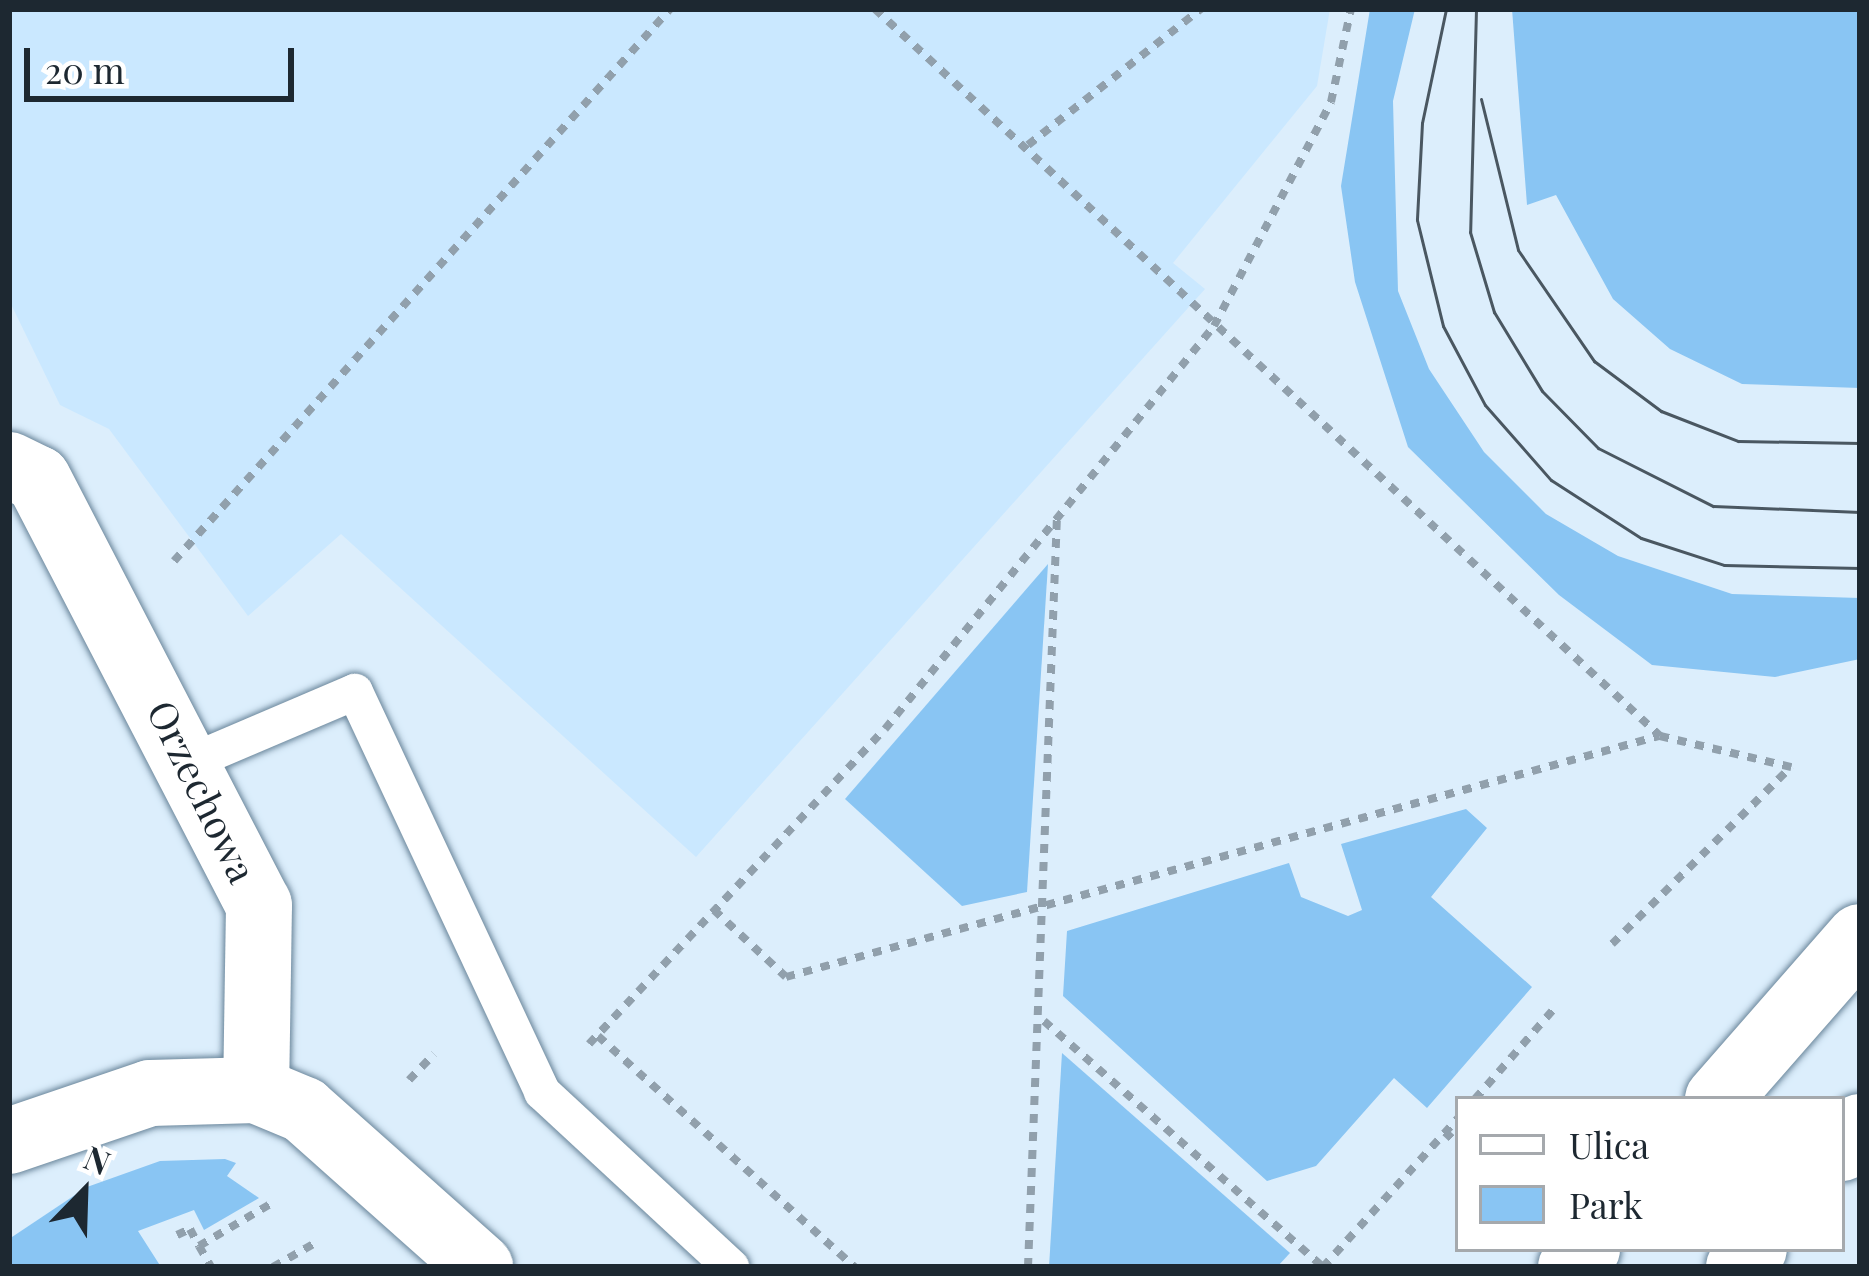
<!DOCTYPE html>
<html>
<head>
<meta charset="utf-8">
<style>
  body { margin:0 }
  #map { position:relative; width:1869px; height:1276px; overflow:hidden; background:#dceefc; font-family:"Playfair Display",serif }
  div>[style] { position:absolute }
  .built>* { inset:0; background:#cae8ff }
  .green>* { inset:0; background:#89c5f3 }
  .path>* { height:8px; margin-top:-4px; transform-origin:0; background:repeating-linear-gradient(90deg,#91a0ac 0 9px,transparent 0 18px) }
  .roads { filter:drop-shadow(0 0 3px #6a869b) drop-shadow(0 0 3px #6a869b) }
  .service>* { height:36px; margin:-18px; padding:0 18px; transform-origin:18px; border-radius:18px; background:#fff }
  .minor>* { height:66px; margin:-33px; padding:0 33px; transform-origin:33px; border-radius:33px; background:#fff }
  .primary>* { height:66px; margin:-33px; padding:0 33px; transform-origin:33px; border-radius:33px; background:#fff }
  .tram>* { height:3px; margin:-1.5px; padding:0 1.5px; transform-origin:1.5px; border-radius:1.5px; background:#4a5761 }
  span { translate:-50% -50%; white-space:nowrap; text-align:center; line-height:1.15; -webkit-text-stroke:12px #fff; paint-order:stroke }
  .street-label { font-size:39px; color:#1d2831 }
  .frame { position:absolute; inset:0; border:12px solid #1d2831; pointer-events:none }
  .legend { position:absolute; left:1455px; top:1096px; width:390px; height:156px; box-sizing:border-box; background:#fff; border:3px solid #a5a9ad; margin:0; padding:15px 21px; list-style:none; font-size:36px; color:#1d2831 }
  .legend li { display:flex; align-items:center; gap:24px; height:60px }
  .legend b { width:60px; border:3px solid #a5a9ad }
  .north { position:absolute; left:24px; top:1132px; width:120px; height:120px; -webkit-text-stroke:9px #fff; paint-order:stroke; rotate:23deg; font-size:33px; font-weight:700; line-height:48px; text-align:center; color:#1d2831 }
  .north::after { content:''; display:block; margin:auto; width:42px; height:54px; background:#1d2831; clip-path:polygon(50% 0,100% 100%,50% 72%,0 100%) }
  .scale { position:absolute; left:24px; top:48px; width:270px; height:54px; box-sizing:border-box; border:6px solid #1d2831; border-top:0; padding-left:15px; font-size:36px; line-height:42px; white-space:nowrap; color:#1d2831; -webkit-text-stroke:9px #fff; paint-order:stroke }
</style>
</head>
<body>
<div id="map">
  <div class="built">
    <i style="clip-path:polygon(9px 9px,1330px 9px,1317px 86px,1173px 263px,1205px 289px,696px 857px,341px 534px,248px 616px,109px 429px,60px 405px,9px 300px)"></i>
  </div>
  <div class="green">
    <i style="clip-path:polygon(1370px 9px,1415px 9px,1393px 101px,1398px 291px,1429px 369px,1484px 452px,1546px 514px,1618px 556px,1732px 594px,1860px 598px,1860px 659px,1775px 677px,1652px 665px,1559px 595px,1408px 447px,1355px 282px,1341px 186px)"></i>
    <i style="clip-path:polygon(1512px 9px,1860px 9px,1860px 388px,1742px 384px,1670px 349px,1613px 299px,1556px 195px,1527px 205px)"></i>
    <i style="clip-path:polygon(1048px 564px,1027px 892px,962px 906px,845px 799px)"></i>
    <i style="clip-path:polygon(1466px 809px,1487px 828px,1431px 897px,1532px 987px,1427px 1108px,1394px 1078px,1316px 1166px,1267px 1181px,1063px 996px,1067px 931px,1289px 863px,1301px 897px,1348px 916px,1362px 910px,1341px 844px)"></i>
    <i style="clip-path:polygon(1062px 1053px,1290px 1253px,1277px 1267px,1049px 1267px)"></i>
    <i style="clip-path:polygon(225px 1159px,236px 1163px,227px 1176px,259px 1198px,204px 1230px,194px 1210px,138px 1231px,161px 1267px,9px 1267px,9px 1239px,87px 1187px,160px 1161px)"></i>
  </div>
  <div class="path">
    <i style="left:875px;top:9px;width:1070px;rotate:42.8deg"></i>
    <i style="left:1660px;top:736px;width:135px;rotate:13.3deg"></i>
    <i style="left:1028px;top:145px;width:220px;rotate:-38.2deg"></i>
    <i style="left:174px;top:561px;width:742px;rotate:-48.06deg"></i>
    <i style="left:714px;top:910px;width:98px;rotate:42.9deg"></i>
    <i style="left:786px;top:977px;width:906px;rotate:-15.43deg"></i>
    <i style="left:1612px;top:944px;width:252px;rotate:-44.7deg"></i>
    <i style="left:1044px;top:1021px;width:372px;rotate:41.4deg"></i>
    <i style="left:1323px;top:1267px;width:201px;rotate:-47.8deg"></i>
    <i style="left:598px;top:1036px;width:346px;rotate:42deg"></i>
    <i style="left:589px;top:1044px;width:432px;rotate:-46.8deg"></i>
    <i style="left:885px;top:729px;width:520px;rotate:-50.77deg"></i>
    <i style="left:1214px;top:326px;width:253px;rotate:-62.4deg"></i>
    <i style="left:1331px;top:102px;width:95px;rotate:-77.9deg"></i>
    <i style="left:409px;top:1080px;width:36px;rotate:-46deg"></i>
    <i style="left:1475px;top:1099px;width:118px;rotate:-48.8deg"></i>
    <i style="left:1445px;top:1132px;width:18px;rotate:43deg"></i>
    <i style="left:177px;top:1235px;width:14px;rotate:-25deg"></i>
    <i style="left:190px;top:1229px;width:19px;rotate:62deg"></i>
    <i style="left:199px;top:1246px;width:85px;rotate:-30.5deg"></i>
    <i style="left:199px;top:1246px;width:24px;rotate:60deg"></i>
    <i style="left:273px;top:1267px;width:48px;rotate:-29.7deg"></i>
    <i style="left:1028px;top:1267px;width:752px;rotate:-87.79deg"></i>
  </div>
  <div class="roads">
    <div class="service">
      <i style="left:193px;top:761px;width:176px;rotate:-23.1deg"></i>
      <i style="left:355px;top:692px;width:442px;rotate:64.9deg"></i>
      <i style="left:542px;top:1092px;width:258px;rotate:42.8deg"></i>
    </div>
    <div class="minor">
      <i style="left:9px;top:465px;width:32px;rotate:26deg"></i>
      <i style="left:38px;top:479px;width:480px;rotate:62.6deg"></i>
      <i style="left:259px;top:905px;width:185px;rotate:90.9deg"></i>
      <i style="left:9px;top:1141px;width:149px;rotate:-18.8deg"></i>
      <i style="left:150px;top:1093px;width:106px;rotate:-1.6deg"></i>
      <i style="left:256px;top:1090px;width:52px;rotate:22.6deg"></i>
      <i style="left:304px;top:1110px;width:236px;rotate:41.7deg"></i>
    </div>
    <div class="primary">
      <i style="left:1718px;top:1099px;width:215px;rotate:-48.8deg"></i>
      <i style="left:1842px;top:1148px;width:28px;rotate:-49deg"></i>
      <i style="left:1571px;top:1267px;width:24px;rotate:-48deg"></i>
      <i style="left:1739px;top:1267px;width:23px;rotate:-50deg"></i>
    </div>
  </div>
  <div class="tram">
    <i style="left:1446px;top:9px;width:116px;rotate:101.9deg"></i>
    <i style="left:1422px;top:123px;width:97px;rotate:93deg"></i>
    <i style="left:1417px;top:220px;width:109px;rotate:76.2deg"></i>
    <i style="left:1443px;top:326px;width:89px;rotate:62deg"></i>
    <i style="left:1485px;top:405px;width:100px;rotate:48.7deg"></i>
    <i style="left:1551px;top:480px;width:107px;rotate:32.8deg"></i>
    <i style="left:1641px;top:538px;width:87px;rotate:18deg"></i>
    <i style="left:1724px;top:565px;width:136px;rotate:1.3deg"></i>
    <i style="left:1476px;top:9px;width:223px;rotate:91.5deg"></i>
    <i style="left:1470px;top:232px;width:84px;rotate:73.3deg"></i>
    <i style="left:1494px;top:312px;width:92px;rotate:58.7deg"></i>
    <i style="left:1542px;top:391px;width:80px;rotate:45.5deg"></i>
    <i style="left:1598px;top:448px;width:129px;rotate:26.8deg"></i>
    <i style="left:1713px;top:506px;width:147px;rotate:2.3deg"></i>
    <i style="left:1481px;top:99px;width:155px;rotate:76.2deg"></i>
    <i style="left:1518px;top:250px;width:135px;rotate:55.6deg"></i>
    <i style="left:1594px;top:361px;width:84px;rotate:36.7deg"></i>
    <i style="left:1661px;top:411px;width:83px;rotate:21.3deg"></i>
    <i style="left:1738px;top:441px;width:122px;rotate:0.9deg"></i>
  </div>
  <div class="street-label">
    <span style="left:203px;top:791px;rotate:64deg">Orzechowa</span>
  </div>
  <div class="frame"></div>
  <ul class="legend">
  <li><b style="height:15px;background:#fff"></b>Ulica</li>
  <li><b style="height:33px;background:#89c5f3"></b>Park</li>
  </ul>
  <div class="north">N</div>
  <div class="scale">20 m</div>
</div>
</body>
</html>
